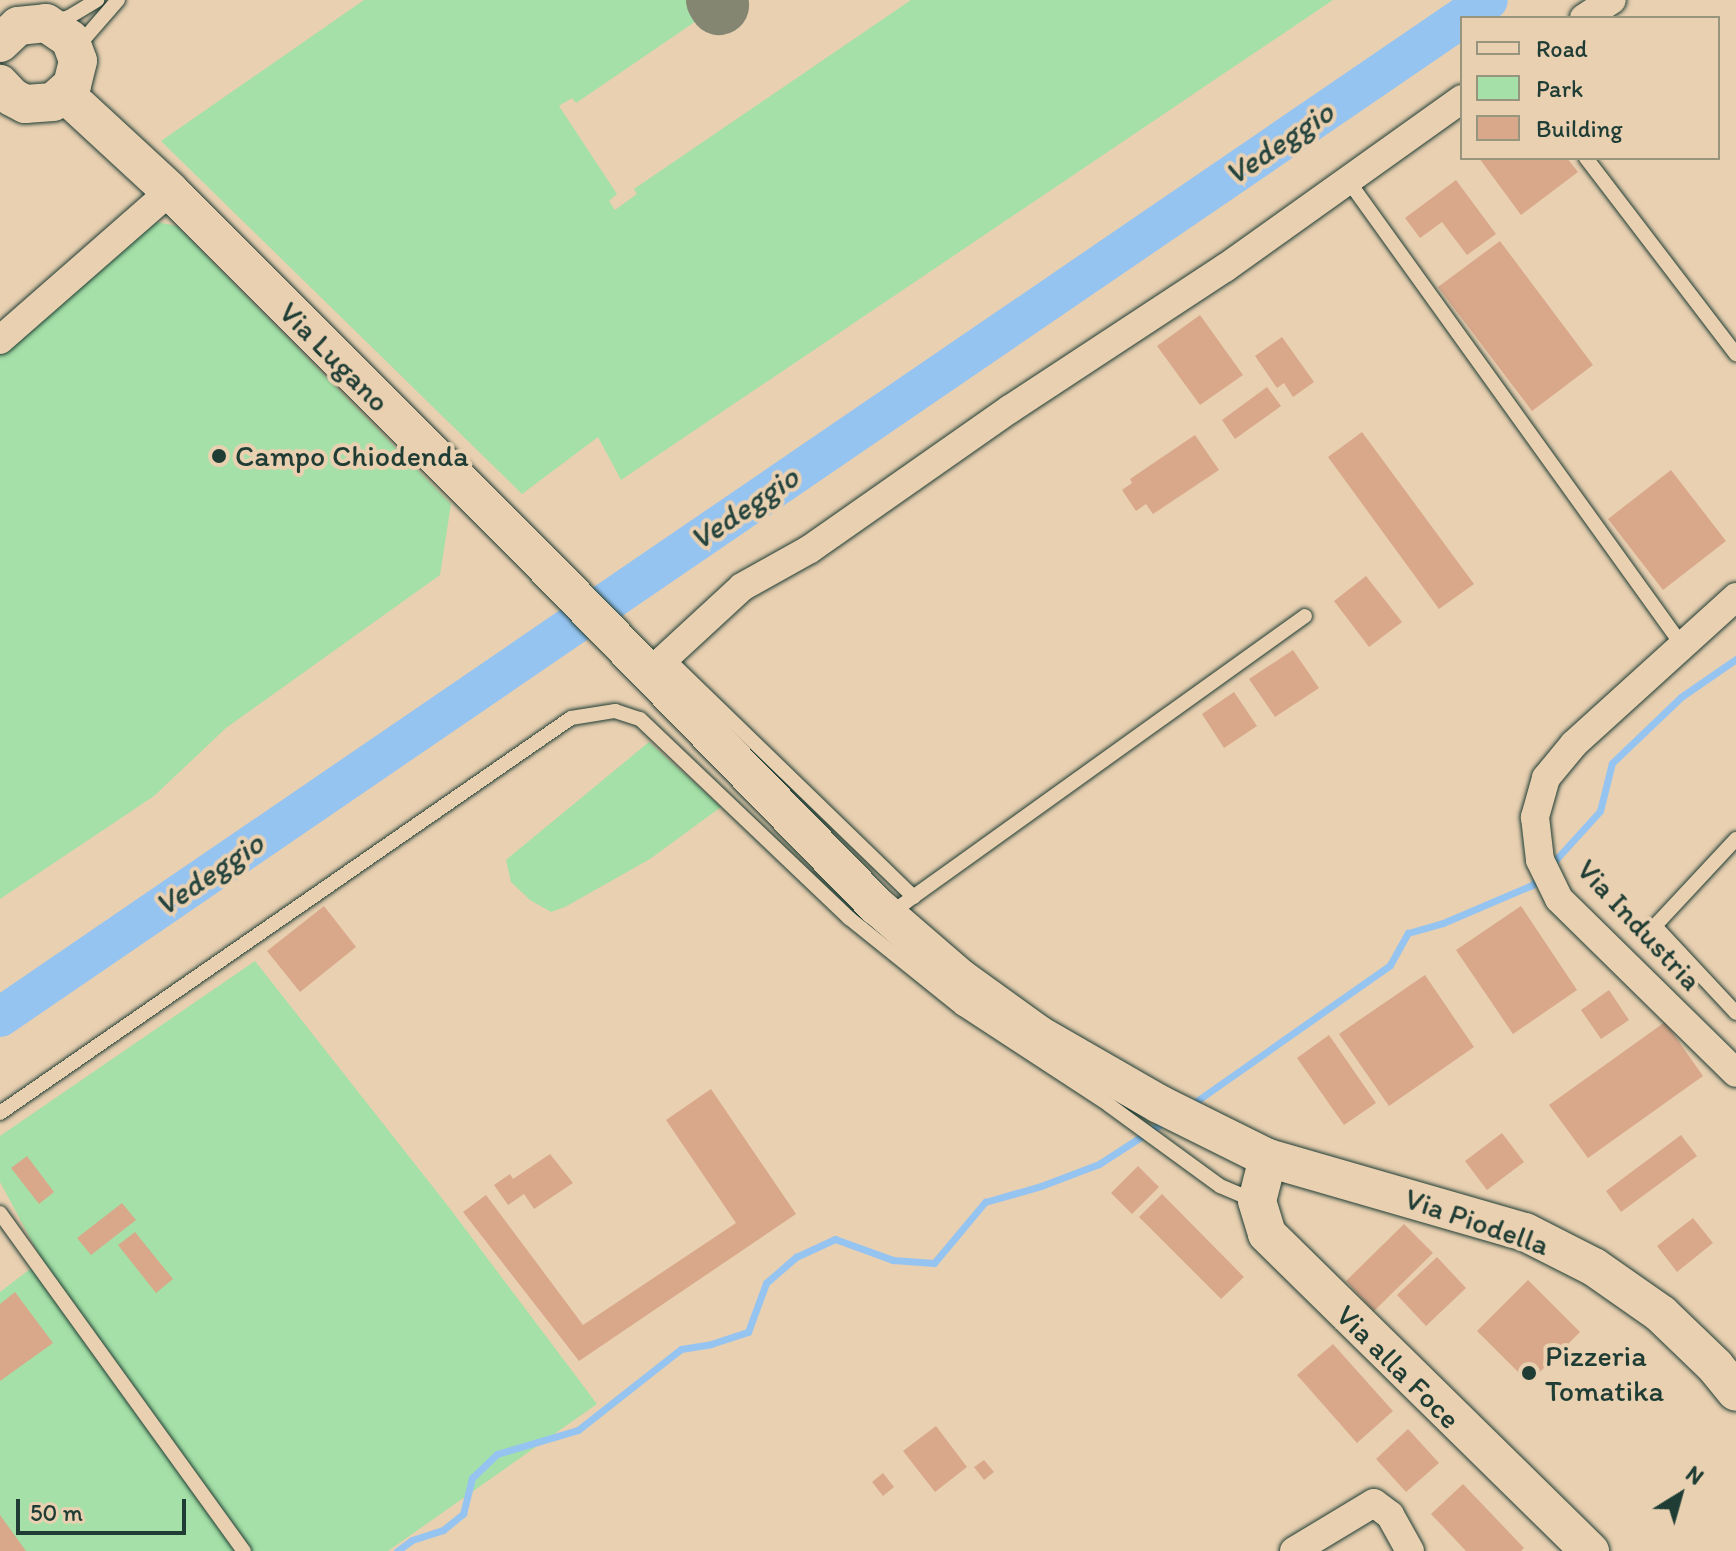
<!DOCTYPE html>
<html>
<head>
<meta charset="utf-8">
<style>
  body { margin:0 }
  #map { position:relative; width:1736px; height:1551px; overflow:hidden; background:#e9d0b1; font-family:Itim,sans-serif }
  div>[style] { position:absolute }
  .green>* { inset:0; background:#a4e0a7 }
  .stream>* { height:7px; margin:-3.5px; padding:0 3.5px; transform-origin:3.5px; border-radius:3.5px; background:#96c4f1 }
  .river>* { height:40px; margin:-20px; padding:0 20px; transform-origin:20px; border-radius:20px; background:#96c4f1 }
  .taxiway>* { height:60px; margin:-30px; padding:0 30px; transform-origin:30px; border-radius:30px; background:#848672 }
  .building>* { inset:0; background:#d9a88b }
  .roads { filter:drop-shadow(0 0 2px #1f3d34) drop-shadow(0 0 2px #1f3d34) }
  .service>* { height:14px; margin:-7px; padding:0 7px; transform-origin:7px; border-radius:7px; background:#e9d0b1 }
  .minor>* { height:28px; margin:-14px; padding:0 14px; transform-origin:14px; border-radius:14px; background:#e9d0b1 }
  .secondary>* { height:38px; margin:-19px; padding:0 19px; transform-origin:19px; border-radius:19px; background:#e9d0b1 }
  .dots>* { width:22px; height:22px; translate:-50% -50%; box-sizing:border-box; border:4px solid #e9d0b1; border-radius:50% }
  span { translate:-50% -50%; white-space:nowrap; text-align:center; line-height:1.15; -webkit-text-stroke:8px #e9d0b1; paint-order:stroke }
  .street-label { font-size:30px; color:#1f3d34 }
  .poi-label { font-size:30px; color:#1f3d34 }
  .left { translate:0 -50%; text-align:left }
  .water-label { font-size:32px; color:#25443d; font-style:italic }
  .legend { position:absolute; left:1460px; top:16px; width:260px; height:144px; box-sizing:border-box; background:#e9d0b1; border:2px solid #98957f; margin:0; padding:10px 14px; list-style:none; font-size:24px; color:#1f3d34 }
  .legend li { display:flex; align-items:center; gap:16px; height:40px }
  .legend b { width:40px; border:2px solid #98957f }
  .north { position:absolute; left:1640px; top:1455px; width:80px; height:80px; -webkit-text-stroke:6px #e9d0b1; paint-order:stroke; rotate:37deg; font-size:22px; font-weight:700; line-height:32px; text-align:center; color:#1f3d34 }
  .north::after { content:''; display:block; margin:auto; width:28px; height:36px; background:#1f3d34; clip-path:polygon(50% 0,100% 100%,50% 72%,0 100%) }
  .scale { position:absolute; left:16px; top:1499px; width:170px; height:36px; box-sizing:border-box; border:4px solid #1f3d34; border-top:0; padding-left:10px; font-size:24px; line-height:28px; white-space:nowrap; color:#1f3d34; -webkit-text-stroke:6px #e9d0b1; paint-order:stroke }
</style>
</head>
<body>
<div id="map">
  <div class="green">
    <i style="clip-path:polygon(364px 0,727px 0,576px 103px,572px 98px,559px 106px,617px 194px,609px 201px,615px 210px,637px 194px,634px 189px,911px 0,1333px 0,621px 480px,598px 437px,522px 494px,161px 141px)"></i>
    <i style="clip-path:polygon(157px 222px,177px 226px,451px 504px,440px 575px,226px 728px,154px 796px,0 899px,0 349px)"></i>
    <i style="clip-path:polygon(649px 742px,721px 807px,650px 859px,565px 907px,551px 912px,530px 900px,511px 882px,506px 860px)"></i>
    <i style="clip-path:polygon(255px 961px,448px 1206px,597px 1404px,388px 1551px,0 1551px,0 1292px,42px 1260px,0 1182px,0 1136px)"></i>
  </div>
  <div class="stream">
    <i style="left:1550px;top:866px;width:74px;rotate:-47.7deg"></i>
    <i style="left:1600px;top:811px;width:49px;rotate:-76deg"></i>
    <i style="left:1612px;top:763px;width:95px;rotate:-43.7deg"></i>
    <i style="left:1681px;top:697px;width:67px;rotate:-34.6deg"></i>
    <i style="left:1191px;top:1105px;width:243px;rotate:-35.1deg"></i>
    <i style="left:1390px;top:965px;width:37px;rotate:-61deg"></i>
    <i style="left:1408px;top:933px;width:36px;rotate:-16deg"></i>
    <i style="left:1443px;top:923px;width:97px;rotate:-23.1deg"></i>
    <i style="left:1532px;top:885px;width:14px;rotate:-45deg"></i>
    <i style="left:397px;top:1551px;width:19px;rotate:-36deg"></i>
    <i style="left:412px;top:1540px;width:33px;rotate:-18deg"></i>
    <i style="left:443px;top:1530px;width:26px;rotate:-39deg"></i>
    <i style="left:463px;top:1514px;width:37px;rotate:-76deg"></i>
    <i style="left:472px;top:1478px;width:35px;rotate:-44deg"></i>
    <i style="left:497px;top:1454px;width:84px;rotate:-16.5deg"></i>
    <i style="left:578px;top:1430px;width:131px;rotate:-38.2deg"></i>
    <i style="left:681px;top:1349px;width:30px;rotate:-9deg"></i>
    <i style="left:711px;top:1344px;width:39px;rotate:-18deg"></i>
    <i style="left:748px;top:1332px;width:52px;rotate:-69.8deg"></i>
    <i style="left:766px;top:1283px;width:40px;rotate:-41deg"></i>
    <i style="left:796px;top:1257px;width:43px;rotate:-24.8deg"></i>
    <i style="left:835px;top:1239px;width:62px;rotate:19.9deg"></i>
    <i style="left:893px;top:1260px;width:41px;rotate:4.2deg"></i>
    <i style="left:934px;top:1263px;width:80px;rotate:-50.1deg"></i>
    <i style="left:985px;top:1202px;width:58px;rotate:-15.9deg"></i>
    <i style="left:1041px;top:1186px;width:62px;rotate:-20.8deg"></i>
    <i style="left:1099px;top:1164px;width:81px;rotate:-32.9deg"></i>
  </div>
  <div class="river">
    <i style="left:0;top:1017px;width:1802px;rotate:-34.35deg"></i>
  </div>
  <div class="taxiway">
    <i style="left:716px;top:0;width:6px;rotate:59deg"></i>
  </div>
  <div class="building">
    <i style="clip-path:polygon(1479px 158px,1567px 158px,1578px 172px,1521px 215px)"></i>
    <i style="clip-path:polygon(1456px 180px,1496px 234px,1467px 255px,1442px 222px,1420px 238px,1405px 218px)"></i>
    <i style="clip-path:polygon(1500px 241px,1593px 365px,1532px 411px,1438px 287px)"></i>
    <i style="clip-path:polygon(1200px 315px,1243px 375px,1200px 405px,1157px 346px)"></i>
    <i style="clip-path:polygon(1282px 337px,1314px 382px,1293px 397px,1284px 383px,1277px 388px,1255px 356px)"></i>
    <i style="clip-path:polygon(1267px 387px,1281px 406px,1235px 439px,1222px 420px)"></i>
    <i style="clip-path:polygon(1362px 432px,1474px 584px,1439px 609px,1328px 457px)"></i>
    <i style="clip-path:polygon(1195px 435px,1219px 470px,1153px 514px,1146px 504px,1136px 511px,1122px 490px,1132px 483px,1130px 479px)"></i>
    <i style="clip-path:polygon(1671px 470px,1726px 541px,1663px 590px,1608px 519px)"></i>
    <i style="clip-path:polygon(1366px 576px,1402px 622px,1369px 647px,1334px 601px)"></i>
    <i style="clip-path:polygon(1293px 650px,1319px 688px,1275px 717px,1249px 679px)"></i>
    <i style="clip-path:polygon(1234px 692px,1257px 726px,1224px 748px,1202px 714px)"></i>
    <i style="clip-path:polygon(324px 906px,356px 947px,300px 992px,267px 951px)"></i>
    <i style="clip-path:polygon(1521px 906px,1577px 990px,1513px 1034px,1456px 950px)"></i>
    <i style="clip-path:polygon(1425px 975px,1474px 1047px,1389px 1106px,1339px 1034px)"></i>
    <i style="clip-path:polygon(1609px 990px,1629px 1020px,1601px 1039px,1581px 1010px)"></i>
    <i style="clip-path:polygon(1665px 1022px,1703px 1076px,1588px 1158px,1549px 1105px)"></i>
    <i style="clip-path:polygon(1329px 1035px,1376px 1103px,1344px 1125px,1297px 1058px)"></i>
    <i style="clip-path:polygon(711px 1089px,796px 1214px,579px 1361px,463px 1212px,486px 1195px,583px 1325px,736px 1223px,666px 1120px)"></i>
    <i style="clip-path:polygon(1502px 1133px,1524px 1162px,1487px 1190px,1465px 1161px)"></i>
    <i style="clip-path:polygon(1681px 1135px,1697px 1156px,1621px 1212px,1606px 1191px)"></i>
    <i style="clip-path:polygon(550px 1154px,573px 1183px,534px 1209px,524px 1194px,508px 1205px,494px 1185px,510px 1174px,513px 1179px)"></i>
    <i style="clip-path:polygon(27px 1156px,54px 1192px,39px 1204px,11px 1168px)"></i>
    <i style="clip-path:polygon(1138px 1166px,1159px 1187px,1132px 1214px,1111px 1193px)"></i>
    <i style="clip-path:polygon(1162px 1194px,1244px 1277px,1221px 1299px,1139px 1217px)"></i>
    <i style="clip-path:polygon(122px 1203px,136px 1220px,91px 1255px,77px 1238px)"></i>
    <i style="clip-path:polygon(1693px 1218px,1713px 1243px,1677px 1272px,1657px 1246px)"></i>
    <i style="clip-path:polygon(1404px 1224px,1433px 1253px,1374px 1311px,1346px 1281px)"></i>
    <i style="clip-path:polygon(135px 1232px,173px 1279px,156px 1293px,118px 1245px)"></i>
    <i style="clip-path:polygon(1437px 1257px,1466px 1288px,1426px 1326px,1397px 1295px)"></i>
    <i style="clip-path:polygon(1528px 1280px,1580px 1332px,1529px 1383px,1477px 1331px)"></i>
    <i style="clip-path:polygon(15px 1292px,53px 1343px,0 1381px,0 1304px)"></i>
    <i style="clip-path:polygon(1333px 1344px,1393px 1411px,1357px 1443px,1297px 1375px)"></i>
    <i style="clip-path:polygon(936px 1426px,967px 1467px,935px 1492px,903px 1451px)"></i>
    <i style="clip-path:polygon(1408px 1429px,1439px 1463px,1406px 1492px,1376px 1459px)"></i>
    <i style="clip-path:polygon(984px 1460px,994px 1472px,984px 1480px,974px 1467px)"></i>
    <i style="clip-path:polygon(883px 1473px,894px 1487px,883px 1496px,872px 1482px)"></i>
    <i style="clip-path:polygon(1463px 1484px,1524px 1548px,1521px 1551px,1466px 1551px,1431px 1514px)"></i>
    <i style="clip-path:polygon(0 1515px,26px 1551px,0 1551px)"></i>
  </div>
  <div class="roads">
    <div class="service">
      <i style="left:55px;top:21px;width:15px;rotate:-16deg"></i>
      <i style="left:69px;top:17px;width:33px;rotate:-31deg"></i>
      <i style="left:78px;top:46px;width:61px;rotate:-49deg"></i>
      <i style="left:1586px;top:158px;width:247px;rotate:52.6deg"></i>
      <i style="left:1347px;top:179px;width:574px;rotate:54.29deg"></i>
      <i style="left:666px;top:657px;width:345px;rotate:44.1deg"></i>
      <i style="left:1736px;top:839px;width:119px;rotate:133deg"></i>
      <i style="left:1655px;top:926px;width:119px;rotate:47deg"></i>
      <i style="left:888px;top:915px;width:513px;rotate:-35.64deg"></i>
      <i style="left:0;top:1113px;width:694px;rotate:-34.67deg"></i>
      <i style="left:571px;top:718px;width:45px;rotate:-9deg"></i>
      <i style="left:615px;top:711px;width:26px;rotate:18deg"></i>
      <i style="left:640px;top:719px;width:289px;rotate:43.6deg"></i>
      <i style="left:849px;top:918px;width:144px;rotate:38.8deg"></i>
      <i style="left:961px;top:1008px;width:177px;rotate:33.2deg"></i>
      <i style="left:1109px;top:1105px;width:137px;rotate:36.1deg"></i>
      <i style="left:1220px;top:1186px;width:39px;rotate:23deg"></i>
      <i style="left:0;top:1213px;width:417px;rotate:54.2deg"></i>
    </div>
    <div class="minor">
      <i style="left:1584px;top:18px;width:33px;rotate:-33deg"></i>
      <i style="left:0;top:340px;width:226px;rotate:-41.2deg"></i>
      <i style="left:1736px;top:597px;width:219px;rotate:137.8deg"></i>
      <i style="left:1574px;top:744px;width:44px;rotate:129.5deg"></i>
      <i style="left:1546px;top:778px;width:41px;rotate:105.8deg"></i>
      <i style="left:1535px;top:817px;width:43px;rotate:83.4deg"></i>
      <i style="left:1540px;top:860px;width:43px;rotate:64deg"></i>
      <i style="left:1559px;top:899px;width:248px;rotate:44.5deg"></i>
      <i style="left:650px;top:672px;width:125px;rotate:-42.7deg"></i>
      <i style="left:742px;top:587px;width:78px;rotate:-29.2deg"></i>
      <i style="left:810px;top:549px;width:244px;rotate:-35deg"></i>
      <i style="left:1010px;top:409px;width:257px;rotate:-33.3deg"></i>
      <i style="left:1225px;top:268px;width:291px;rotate:-35.5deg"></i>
      <i style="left:1294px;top:1551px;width:93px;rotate:-31deg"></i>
      <i style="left:1374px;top:1503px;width:20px;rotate:37deg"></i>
      <i style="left:1390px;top:1515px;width:41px;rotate:60.9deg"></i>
    </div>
    <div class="secondary">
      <i style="left:0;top:43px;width:25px;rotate:-43deg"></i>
      <i style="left:18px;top:26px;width:28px;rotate:-6deg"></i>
      <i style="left:46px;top:23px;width:29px;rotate:34deg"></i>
      <i style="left:70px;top:39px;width:23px;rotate:70deg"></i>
      <i style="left:78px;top:61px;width:25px;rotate:104deg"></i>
      <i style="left:72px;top:85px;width:25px;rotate:138deg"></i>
      <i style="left:53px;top:102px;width:28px;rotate:176deg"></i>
      <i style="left:25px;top:104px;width:15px;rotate:-152deg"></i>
      <i style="left:12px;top:97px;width:18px;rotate:-133deg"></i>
      <i style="left:65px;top:94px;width:143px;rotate:42.7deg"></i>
      <i style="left:170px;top:191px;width:523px;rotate:45deg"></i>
      <i style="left:540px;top:561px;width:484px;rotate:45.7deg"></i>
      <i style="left:878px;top:907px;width:108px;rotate:40.9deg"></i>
      <i style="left:960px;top:978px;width:97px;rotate:35.8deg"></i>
      <i style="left:1039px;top:1035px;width:138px;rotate:29.9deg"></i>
      <i style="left:1159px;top:1104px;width:122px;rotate:26.4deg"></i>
      <i style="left:1268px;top:1158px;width:267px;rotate:16.1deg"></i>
      <i style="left:1525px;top:1232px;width:77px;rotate:26.9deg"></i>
      <i style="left:1594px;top:1267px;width:82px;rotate:35deg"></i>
      <i style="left:1661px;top:1314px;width:75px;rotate:43.9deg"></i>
      <i style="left:1715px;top:1366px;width:33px;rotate:51deg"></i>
      <i style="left:1268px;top:1158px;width:44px;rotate:104.3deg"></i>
      <i style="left:1257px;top:1201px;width:34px;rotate:73deg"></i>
      <i style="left:1267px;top:1234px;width:453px;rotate:44.5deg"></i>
    </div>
  </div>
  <div class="dots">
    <i style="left:219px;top:456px;background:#1f3d34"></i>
    <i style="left:1529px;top:1373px;background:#1f3d34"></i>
  </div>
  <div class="street-label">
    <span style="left:334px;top:357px;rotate:45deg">Via Lugano</span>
    <span style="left:1639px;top:925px;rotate:47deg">Via Industria</span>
    <span style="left:1477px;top:1222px;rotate:19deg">Via Piodella</span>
    <span style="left:1398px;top:1367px;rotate:45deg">Via alla Foce</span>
  </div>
  <div class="poi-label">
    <span class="left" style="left:235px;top:456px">Campo Chiodenda</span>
    <span class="left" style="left:1545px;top:1373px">Pizzeria<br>Tomatika</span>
  </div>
  <div class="water-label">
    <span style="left:1279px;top:143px;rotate:-34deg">Vedeggio</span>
    <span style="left:744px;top:508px;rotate:-34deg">Vedeggio</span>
    <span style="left:209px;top:874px;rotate:-34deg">Vedeggio</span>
  </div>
  <ul class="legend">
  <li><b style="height:10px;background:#e9d0b1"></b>Road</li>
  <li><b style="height:22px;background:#a4e0a7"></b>Park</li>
  <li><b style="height:22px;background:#d9a88b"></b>Building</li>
  </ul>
  <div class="north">N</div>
  <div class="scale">50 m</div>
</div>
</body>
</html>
